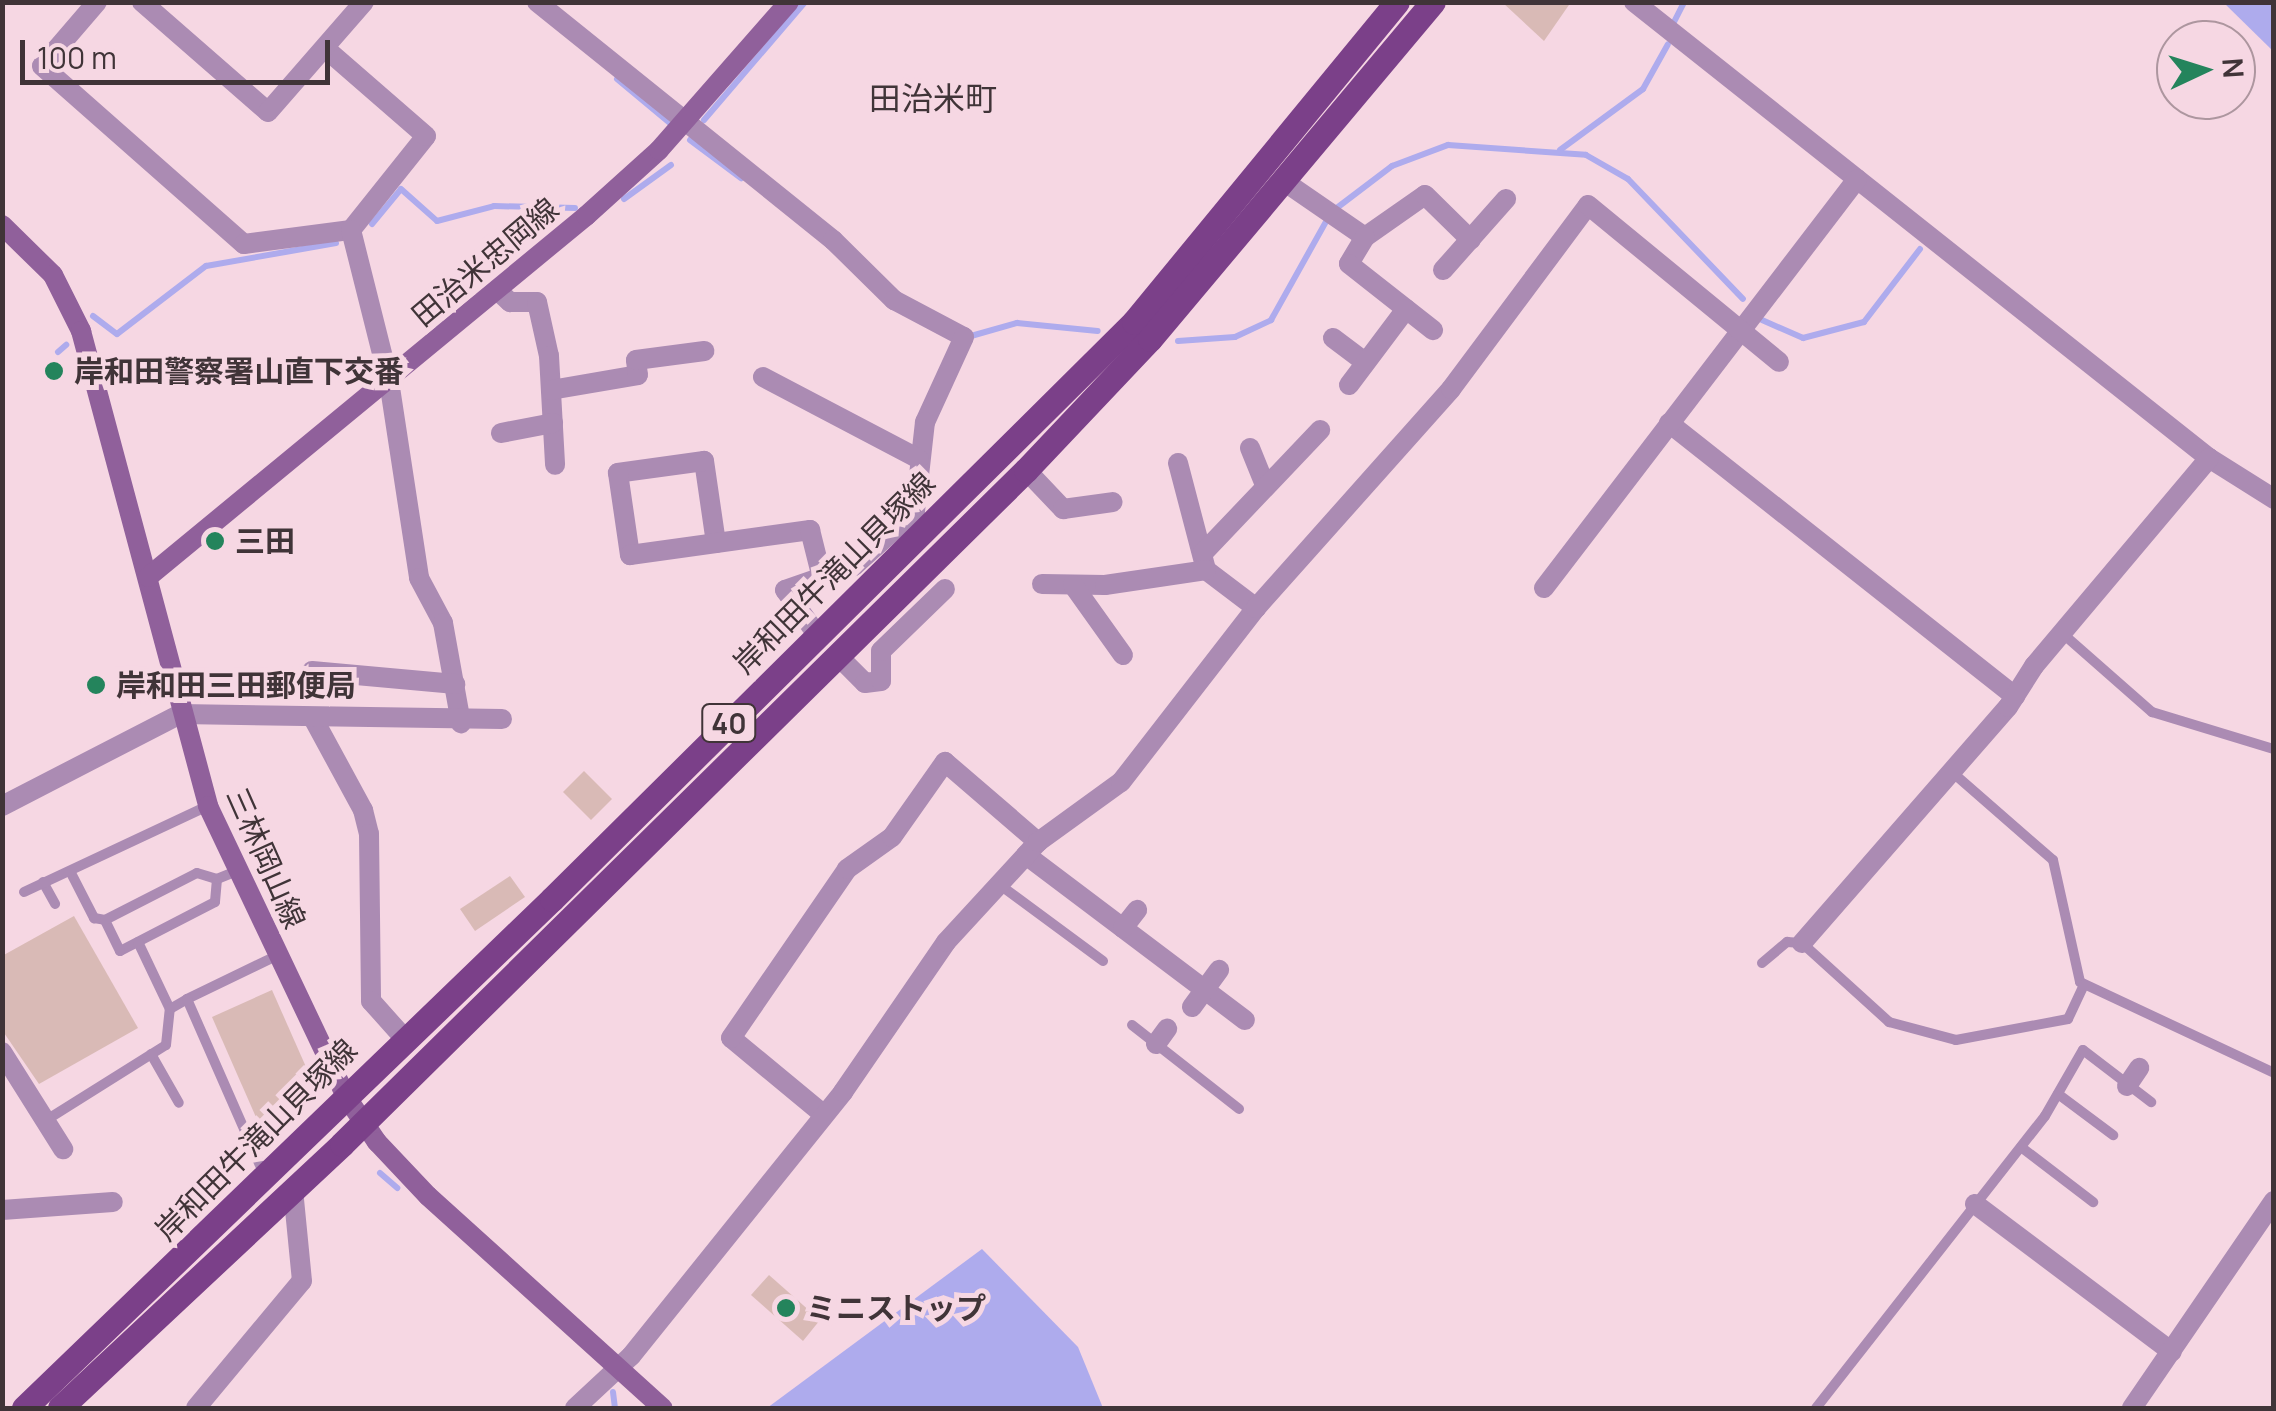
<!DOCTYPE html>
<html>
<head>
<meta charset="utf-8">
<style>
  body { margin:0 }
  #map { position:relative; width:2276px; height:1411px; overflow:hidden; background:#f6d7e3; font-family:Manrope,"Noto Sans JP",sans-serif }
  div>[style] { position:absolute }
  .water>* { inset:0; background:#aeabed }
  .stream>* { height:6px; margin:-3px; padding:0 3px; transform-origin:3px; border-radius:3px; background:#aeabed }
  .building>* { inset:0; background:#d9bab6 }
  .service>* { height:10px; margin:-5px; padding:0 5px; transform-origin:5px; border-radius:5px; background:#ab8bb3 }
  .minor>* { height:20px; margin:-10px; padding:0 10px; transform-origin:10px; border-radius:10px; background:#ab8bb3 }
  .secondary>* { height:20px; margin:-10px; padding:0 10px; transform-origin:10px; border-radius:10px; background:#90609b }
  .primary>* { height:25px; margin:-12.5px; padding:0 12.5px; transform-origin:12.5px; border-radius:12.5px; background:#7b4089 }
  .dots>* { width:28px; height:28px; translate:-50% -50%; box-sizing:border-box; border:5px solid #f6d7e3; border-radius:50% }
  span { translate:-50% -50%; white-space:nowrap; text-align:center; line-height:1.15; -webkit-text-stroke:10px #f6d7e3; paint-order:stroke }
  .shield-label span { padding:2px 8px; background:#f6d7e3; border:2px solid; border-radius:8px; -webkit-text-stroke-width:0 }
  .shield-label { font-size:28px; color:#403438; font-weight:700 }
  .street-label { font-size:30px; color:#403438 }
  .poi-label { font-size:30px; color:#403438; font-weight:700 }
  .left { translate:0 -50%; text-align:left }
  .neighbourhood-label { font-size:32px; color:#403438 }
  .frame { position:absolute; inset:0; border:5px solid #403438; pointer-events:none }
  .north { position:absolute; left:2156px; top:20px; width:100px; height:100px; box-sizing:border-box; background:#f6d7e3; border:2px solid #ad969f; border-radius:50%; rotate:86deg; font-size:28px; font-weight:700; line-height:40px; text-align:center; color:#403438 }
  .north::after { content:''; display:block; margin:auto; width:35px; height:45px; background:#24845c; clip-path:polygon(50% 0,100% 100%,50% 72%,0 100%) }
  .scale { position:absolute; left:20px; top:40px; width:310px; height:45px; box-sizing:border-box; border:5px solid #403438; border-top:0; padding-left:12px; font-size:30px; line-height:35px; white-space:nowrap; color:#403438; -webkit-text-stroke:8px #f6d7e3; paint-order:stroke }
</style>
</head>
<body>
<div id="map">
  <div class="water">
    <i style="clip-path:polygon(2224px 3px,2273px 3px,2273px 51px)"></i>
    <i style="clip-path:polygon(982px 1249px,1078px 1347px,1103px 1408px,767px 1408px)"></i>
  </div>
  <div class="stream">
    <i style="left:1674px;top:22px;width:22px;rotate:-63deg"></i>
    <i style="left:617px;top:79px;width:69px;rotate:39.7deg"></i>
    <i style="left:704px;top:120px;width:155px;rotate:-49.4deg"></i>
    <i style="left:690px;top:140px;width:64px;rotate:36.7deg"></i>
    <i style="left:1560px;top:150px;width:103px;rotate:-36.3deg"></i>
    <i style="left:1643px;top:89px;width:51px;rotate:-60.9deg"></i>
    <i style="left:624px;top:199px;width:58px;rotate:-35.9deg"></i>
    <i style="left:1338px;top:207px;width:68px;rotate:-37.2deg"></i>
    <i style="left:1392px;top:166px;width:60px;rotate:-20.6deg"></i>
    <i style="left:1448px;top:145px;width:138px;rotate:4.1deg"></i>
    <i style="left:1586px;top:155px;width:48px;rotate:29.7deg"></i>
    <i style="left:1628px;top:179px;width:166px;rotate:46.2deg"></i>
    <i style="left:372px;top:224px;width:45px;rotate:-50.4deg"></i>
    <i style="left:401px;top:189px;width:48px;rotate:41.6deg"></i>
    <i style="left:437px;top:221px;width:59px;rotate:-14.7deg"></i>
    <i style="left:494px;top:206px;width:81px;rotate:1.4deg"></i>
    <i style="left:93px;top:316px;width:30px;rotate:37deg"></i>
    <i style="left:117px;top:334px;width:112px;rotate:-37.4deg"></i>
    <i style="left:206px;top:266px;width:132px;rotate:-10deg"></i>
    <i style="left:1762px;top:320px;width:45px;rotate:23.7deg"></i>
    <i style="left:1803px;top:338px;width:63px;rotate:-14.7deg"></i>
    <i style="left:1864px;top:322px;width:92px;rotate:-52.5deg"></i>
    <i style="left:971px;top:336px;width:48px;rotate:-15.8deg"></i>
    <i style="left:1017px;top:323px;width:81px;rotate:5.6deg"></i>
    <i style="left:1178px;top:341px;width:57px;rotate:-4deg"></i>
    <i style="left:1235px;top:337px;width:40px;rotate:-25deg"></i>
    <i style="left:1271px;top:320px;width:115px;rotate:-60.8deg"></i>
    <i style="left:58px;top:352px;width:11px;rotate:-41deg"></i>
    <i style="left:380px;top:1173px;width:23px;rotate:41deg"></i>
    <i style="left:613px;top:1392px;width:16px;rotate:83deg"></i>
  </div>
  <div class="building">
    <i style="clip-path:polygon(1502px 2px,1571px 2px,1544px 41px)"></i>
    <i style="clip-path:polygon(584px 771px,612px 799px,591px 820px,563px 792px)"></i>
    <i style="clip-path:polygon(510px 876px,525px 897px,475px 931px,460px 909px)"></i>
    <i style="clip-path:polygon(74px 916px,138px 1028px,39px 1084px,2px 1030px,2px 956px)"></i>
    <i style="clip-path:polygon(272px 990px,310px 1076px,301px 1114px,262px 1131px,212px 1017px)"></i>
    <i style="clip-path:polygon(769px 1275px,820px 1320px,803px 1341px,751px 1295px)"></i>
  </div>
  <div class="service">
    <i style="left:2062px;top:633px;width:120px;rotate:41.3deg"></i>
    <i style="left:2152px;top:712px;width:127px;rotate:16.9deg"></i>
    <i style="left:1952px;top:772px;width:134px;rotate:41.1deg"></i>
    <i style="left:2053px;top:860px;width:125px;rotate:77.5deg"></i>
    <i style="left:2080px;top:982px;width:214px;rotate:25.1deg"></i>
    <i style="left:71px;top:873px;width:51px;rotate:62.9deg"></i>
    <i style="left:94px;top:918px;width:11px;rotate:10deg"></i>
    <i style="left:217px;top:879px;width:23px;rotate:95deg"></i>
    <i style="left:215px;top:902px;width:107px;rotate:152.7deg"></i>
    <i style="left:120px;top:951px;width:34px;rotate:-116deg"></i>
    <i style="left:105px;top:920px;width:103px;rotate:-27.1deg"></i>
    <i style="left:197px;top:873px;width:21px;rotate:17deg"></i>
    <i style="left:217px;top:879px;width:18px;rotate:-22deg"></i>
    <i style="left:43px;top:882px;width:25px;rotate:61deg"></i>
    <i style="left:1000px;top:885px;width:128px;rotate:36.4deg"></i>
    <i style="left:24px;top:892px;width:203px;rotate:-25.1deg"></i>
    <i style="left:138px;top:942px;width:74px;rotate:64.5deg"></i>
    <i style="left:1762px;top:963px;width:33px;rotate:-40deg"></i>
    <i style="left:1787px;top:942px;width:15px;rotate:4deg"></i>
    <i style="left:1802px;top:943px;width:118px;rotate:42.2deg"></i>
    <i style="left:1889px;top:1022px;width:69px;rotate:15deg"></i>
    <i style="left:1956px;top:1040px;width:114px;rotate:-10.6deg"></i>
    <i style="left:2068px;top:1019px;width:38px;rotate:-65deg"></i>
    <i style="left:187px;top:999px;width:99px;rotate:-25.8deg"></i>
    <i style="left:1132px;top:1025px;width:136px;rotate:38.1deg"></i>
    <i style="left:151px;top:1054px;width:56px;rotate:60.3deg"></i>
    <i style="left:2058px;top:1094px;width:69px;rotate:36.7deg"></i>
    <i style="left:48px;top:1119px;width:139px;rotate:-32.1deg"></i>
    <i style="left:166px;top:1045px;width:36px;rotate:-84deg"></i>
    <i style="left:170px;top:1009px;width:20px;rotate:-30deg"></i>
    <i style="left:187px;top:999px;width:194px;rotate:66.3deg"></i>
    <i style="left:2021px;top:1147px;width:91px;rotate:37.4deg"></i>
    <i style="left:1816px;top:1408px;width:371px;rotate:-51.9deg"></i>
    <i style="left:2045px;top:1116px;width:76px;rotate:-60.1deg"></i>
    <i style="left:2083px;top:1050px;width:86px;rotate:37.4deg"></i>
  </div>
  <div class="minor">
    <i style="left:97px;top:2px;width:84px;rotate:130.7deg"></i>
    <i style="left:42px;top:66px;width:269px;rotate:41.4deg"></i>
    <i style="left:244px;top:244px;width:108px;rotate:-7.5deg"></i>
    <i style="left:351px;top:230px;width:120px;rotate:-51.4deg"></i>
    <i style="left:426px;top:136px;width:133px;rotate:-139deg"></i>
    <i style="left:142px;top:2px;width:167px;rotate:41.1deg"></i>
    <i style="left:268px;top:112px;width:146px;rotate:-48.9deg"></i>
    <i style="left:537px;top:2px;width:380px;rotate:38.8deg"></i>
    <i style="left:833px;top:240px;width:86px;rotate:44.5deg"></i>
    <i style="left:894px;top:300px;width:79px;rotate:27.9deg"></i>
    <i style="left:964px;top:337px;width:94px;rotate:114.6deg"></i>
    <i style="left:925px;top:422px;width:90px;rotate:96.4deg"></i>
    <i style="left:915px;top:511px;width:82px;rotate:138deg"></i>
    <i style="left:854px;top:566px;width:73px;rotate:160.8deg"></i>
    <i style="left:785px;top:590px;width:57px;rotate:54.3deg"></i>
    <i style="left:1634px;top:2px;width:734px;rotate:38.42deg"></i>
    <i style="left:2209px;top:458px;width:77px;rotate:32.2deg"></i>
    <i style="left:1285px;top:182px;width:97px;rotate:34.5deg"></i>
    <i style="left:1365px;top:237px;width:73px;rotate:-35deg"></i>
    <i style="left:1425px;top:195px;width:64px;rotate:44.4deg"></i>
    <i style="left:351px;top:230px;width:156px;rotate:75.9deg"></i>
    <i style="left:389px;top:381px;width:199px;rotate:81.3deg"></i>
    <i style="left:419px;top:578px;width:51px;rotate:61.9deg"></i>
    <i style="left:443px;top:623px;width:102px;rotate:79.8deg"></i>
    <i style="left:1365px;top:237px;width:31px;rotate:121deg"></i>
    <i style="left:1349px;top:264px;width:107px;rotate:38.2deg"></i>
    <i style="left:1443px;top:270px;width:95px;rotate:-48.4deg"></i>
    <i style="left:497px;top:290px;width:18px;rotate:43deg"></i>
    <i style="left:510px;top:302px;width:27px"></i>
    <i style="left:537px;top:302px;width:55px;rotate:77.5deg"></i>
    <i style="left:549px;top:356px;width:109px;rotate:86.8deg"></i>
    <i style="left:1333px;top:338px;width:40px;rotate:37deg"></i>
    <i style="left:763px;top:377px;width:176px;rotate:27.7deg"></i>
    <i style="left:1349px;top:385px;width:95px;rotate:-53.1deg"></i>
    <i style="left:551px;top:390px;width:88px;rotate:-9.8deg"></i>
    <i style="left:638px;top:375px;width:15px;rotate:-98deg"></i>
    <i style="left:636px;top:360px;width:69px;rotate:-7.5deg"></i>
    <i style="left:1669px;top:423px;width:441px;rotate:38.3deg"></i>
    <i style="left:501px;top:433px;width:53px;rotate:-10.9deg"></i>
    <i style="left:1250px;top:448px;width:40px;rotate:68deg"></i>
    <i style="left:1178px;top:463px;width:111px;rotate:75.3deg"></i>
    <i style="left:1206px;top:570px;width:63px;rotate:37.2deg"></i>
    <i style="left:1026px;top:470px;width:54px;rotate:46.5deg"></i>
    <i style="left:1063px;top:509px;width:50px;rotate:-8deg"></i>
    <i style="left:716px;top:543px;width:83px;rotate:-98.3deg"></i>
    <i style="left:704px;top:461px;width:87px;rotate:172.1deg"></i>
    <i style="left:618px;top:473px;width:83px;rotate:81.7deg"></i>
    <i style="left:630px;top:555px;width:182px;rotate:-7.9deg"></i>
    <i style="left:810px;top:530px;width:45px;rotate:76deg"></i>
    <i style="left:1203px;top:553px;width:170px;rotate:-46.4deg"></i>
    <i style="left:1042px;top:584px;width:63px;rotate:0.9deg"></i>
    <i style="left:1105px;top:585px;width:102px;rotate:-8.4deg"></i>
    <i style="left:1073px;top:585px;width:86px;rotate:54.5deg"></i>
    <i style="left:1544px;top:588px;width:515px;rotate:-52.57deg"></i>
    <i style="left:838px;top:656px;width:38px;rotate:45deg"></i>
    <i style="left:865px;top:683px;width:16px;rotate:-7deg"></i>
    <i style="left:881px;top:681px;width:30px;rotate:-90deg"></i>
    <i style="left:881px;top:651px;width:89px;rotate:-44.1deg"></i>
    <i style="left:312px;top:671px;width:144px;rotate:5.2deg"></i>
    <i style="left:313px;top:718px;width:105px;rotate:61.5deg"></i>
    <i style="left:363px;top:810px;width:25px;rotate:76deg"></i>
    <i style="left:369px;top:834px;width:167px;rotate:89.3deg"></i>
    <i style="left:371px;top:1001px;width:51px;rotate:48.2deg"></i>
    <i style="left:2px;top:806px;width:200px;rotate:-27.3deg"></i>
    <i style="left:180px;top:714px;width:322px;rotate:0.9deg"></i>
    <i style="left:1026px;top:855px;width:274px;rotate:37deg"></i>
    <i style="left:1123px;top:928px;width:23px;rotate:-52deg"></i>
    <i style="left:1802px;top:943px;width:313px;rotate:-48.9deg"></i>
    <i style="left:2008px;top:707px;width:49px;rotate:-57.6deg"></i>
    <i style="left:2034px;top:666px;width:272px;rotate:-49.9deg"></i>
    <i style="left:1192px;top:1007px;width:46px;rotate:-53.9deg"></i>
    <i style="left:1156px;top:1044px;width:19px;rotate:-54deg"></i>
    <i style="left:2px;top:1052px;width:115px;rotate:57.8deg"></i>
    <i style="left:2127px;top:1086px;width:22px;rotate:-56deg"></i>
    <i style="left:823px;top:1114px;width:119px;rotate:-140.4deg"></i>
    <i style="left:731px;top:1038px;width:205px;rotate:-55.5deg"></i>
    <i style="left:847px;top:869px;width:55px;rotate:-35.4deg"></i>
    <i style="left:892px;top:837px;width:92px;rotate:-54.8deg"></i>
    <i style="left:945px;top:762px;width:123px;rotate:40.7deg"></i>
    <i style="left:1975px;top:1204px;width:246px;rotate:36.9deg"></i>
    <i style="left:2px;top:1210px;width:111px;rotate:-4.1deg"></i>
    <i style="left:196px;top:1408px;width:165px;rotate:-50.2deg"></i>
    <i style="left:302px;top:1281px;width:91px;rotate:-95.6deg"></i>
    <i style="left:575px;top:1408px;width:76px;rotate:-42.9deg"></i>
    <i style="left:631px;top:1356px;width:339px;rotate:-51.2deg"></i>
    <i style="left:843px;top:1092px;width:182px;rotate:-55.5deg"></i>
    <i style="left:946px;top:942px;width:136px;rotate:-47.4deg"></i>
    <i style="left:1038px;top:842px;width:102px;rotate:-35.9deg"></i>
    <i style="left:1121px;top:782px;width:220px;rotate:-52.2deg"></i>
    <i style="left:1256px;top:608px;width:293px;rotate:-48.3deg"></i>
    <i style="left:1451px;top:389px;width:229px;rotate:-53.3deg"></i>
    <i style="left:1588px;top:205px;width:247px;rotate:39.4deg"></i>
    <i style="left:2132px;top:1408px;width:251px;rotate:-55.6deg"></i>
  </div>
  <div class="secondary">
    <i style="left:2px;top:225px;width:71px;rotate:44.4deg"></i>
    <i style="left:53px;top:275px;width:63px;rotate:63.4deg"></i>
    <i style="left:81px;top:331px;width:492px;rotate:75deg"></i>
    <i style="left:208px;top:806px;width:320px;rotate:64.6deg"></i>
    <i style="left:345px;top:1095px;width:57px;rotate:55.8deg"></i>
    <i style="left:377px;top:1142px;width:74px;rotate:46.6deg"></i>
    <i style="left:428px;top:1196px;width:316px;rotate:42.1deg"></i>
    <i style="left:148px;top:577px;width:568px;rotate:-39.5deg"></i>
    <i style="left:586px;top:216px;width:98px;rotate:-42.1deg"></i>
    <i style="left:659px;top:150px;width:197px;rotate:-48.7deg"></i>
  </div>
  <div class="primary">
    <i style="left:24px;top:1408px;width:733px;rotate:-43.95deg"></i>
    <i style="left:552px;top:899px;width:820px;rotate:-44.75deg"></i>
    <i style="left:1134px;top:322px;width:414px;rotate:-50.6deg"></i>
    <i style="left:60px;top:1408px;width:386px;rotate:-43.1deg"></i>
    <i style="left:342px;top:1144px;width:960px;rotate:-44.58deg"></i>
    <i style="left:1026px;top:470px;width:180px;rotate:-46.6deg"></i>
    <i style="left:1150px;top:339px;width:440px;rotate:-50deg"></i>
  </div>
  <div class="dots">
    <i style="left:54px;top:371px;background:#24845c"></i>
    <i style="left:215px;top:541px;background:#24845c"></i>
    <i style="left:96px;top:685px;background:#24845c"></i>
    <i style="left:786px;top:1308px;background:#24845c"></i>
  </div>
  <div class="shield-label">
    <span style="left:729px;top:723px">40</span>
  </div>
  <div class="street-label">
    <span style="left:485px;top:262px;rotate:-40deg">田治米忠岡線</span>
    <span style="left:834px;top:573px;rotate:-45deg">岸和田牛滝山貝塚線</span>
    <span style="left:266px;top:858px;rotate:66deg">三林岡山線</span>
    <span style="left:256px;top:1140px;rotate:-45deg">岸和田牛滝山貝塚線</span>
  </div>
  <div class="poi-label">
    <span class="left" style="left:74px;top:371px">岸和田警察署山直下交番</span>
    <span class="left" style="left:235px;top:541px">三田</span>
    <span class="left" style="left:116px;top:685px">岸和田三田郵便局</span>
    <span class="left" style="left:806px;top:1308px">ミニストップ</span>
  </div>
  <div class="neighbourhood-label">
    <span style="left:933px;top:98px">田治米町</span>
  </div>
  <div class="frame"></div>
  <div class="north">N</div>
  <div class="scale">100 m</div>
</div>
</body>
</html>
